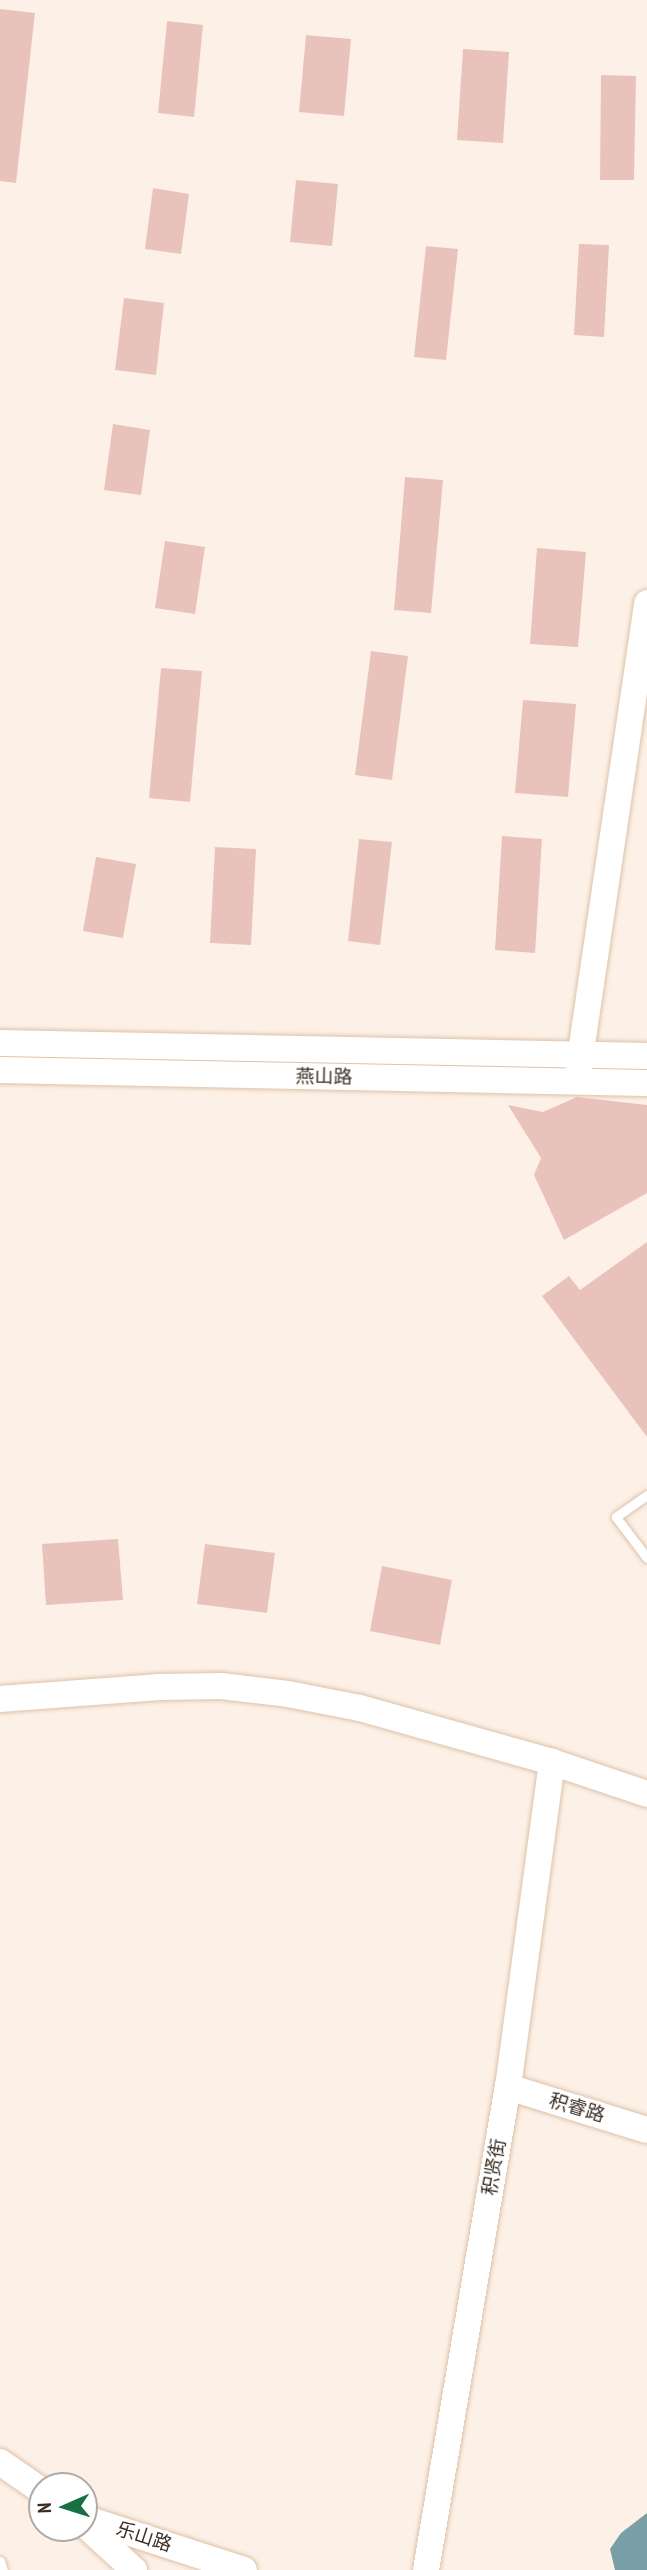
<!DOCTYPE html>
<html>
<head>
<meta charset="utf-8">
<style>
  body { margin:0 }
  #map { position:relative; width:647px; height:2570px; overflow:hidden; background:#fdf1e7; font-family:"PT Sans Narrow","Noto Sans SC",sans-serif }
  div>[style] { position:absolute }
  .water>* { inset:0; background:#7a9ea5 }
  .building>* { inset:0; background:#eac2bc }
  .roads { filter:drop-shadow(0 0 2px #dec2a9) drop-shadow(0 0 2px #dec2a9) }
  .lane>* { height:9px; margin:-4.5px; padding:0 4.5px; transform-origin:4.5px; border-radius:4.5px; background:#fff }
  .secondary>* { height:26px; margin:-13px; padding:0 13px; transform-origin:13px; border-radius:13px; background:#fff }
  span { translate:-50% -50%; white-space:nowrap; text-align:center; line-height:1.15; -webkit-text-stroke:6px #fff; paint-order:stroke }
  .street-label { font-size:19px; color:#392e24 }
  .north { position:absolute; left:28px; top:2472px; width:70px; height:70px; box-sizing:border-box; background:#fff; border:2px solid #b0aba7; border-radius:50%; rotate:267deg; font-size:19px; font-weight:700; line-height:28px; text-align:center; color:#392e24 }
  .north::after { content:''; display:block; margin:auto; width:24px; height:32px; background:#187144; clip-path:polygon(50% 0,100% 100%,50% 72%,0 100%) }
</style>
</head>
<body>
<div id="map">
  <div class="water">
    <i style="clip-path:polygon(647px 2513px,647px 2570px,615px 2570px,610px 2549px,621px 2533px)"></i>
  </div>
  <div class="building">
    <i style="clip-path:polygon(0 9px,35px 13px,16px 183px,0 181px)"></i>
    <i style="clip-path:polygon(167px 21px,203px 25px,194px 117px,158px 113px)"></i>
    <i style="clip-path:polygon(306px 35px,351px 39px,344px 116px,299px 112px)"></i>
    <i style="clip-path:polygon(463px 49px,509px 52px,503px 143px,457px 140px)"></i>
    <i style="clip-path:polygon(601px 75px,636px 76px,634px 180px,600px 180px)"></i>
    <i style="clip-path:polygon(296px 180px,338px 184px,332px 246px,290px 242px)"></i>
    <i style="clip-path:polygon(153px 188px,189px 194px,181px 254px,145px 249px)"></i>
    <i style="clip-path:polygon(579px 244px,609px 245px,604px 337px,574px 335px)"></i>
    <i style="clip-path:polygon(426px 246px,458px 249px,446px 360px,414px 357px)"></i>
    <i style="clip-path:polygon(124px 298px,164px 303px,156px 375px,115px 370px)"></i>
    <i style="clip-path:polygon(113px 424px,150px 430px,141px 495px,104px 490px)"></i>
    <i style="clip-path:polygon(405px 477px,443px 480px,431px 613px,394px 610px)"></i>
    <i style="clip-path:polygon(165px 541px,205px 547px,195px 614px,155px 608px)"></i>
    <i style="clip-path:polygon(537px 548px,586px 552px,578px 647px,530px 644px)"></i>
    <i style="clip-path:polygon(371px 651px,408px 656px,392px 780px,355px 775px)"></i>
    <i style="clip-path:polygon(161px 668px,202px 671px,190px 802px,149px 798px)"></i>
    <i style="clip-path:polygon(523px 700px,576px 704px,568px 797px,515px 793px)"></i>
    <i style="clip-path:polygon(502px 836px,542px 839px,535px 953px,495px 950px)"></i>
    <i style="clip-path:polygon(359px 839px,392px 842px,380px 945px,348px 941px)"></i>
    <i style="clip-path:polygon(215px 847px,256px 849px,251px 945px,210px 943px)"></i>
    <i style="clip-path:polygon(96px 857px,136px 864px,123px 938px,83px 931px)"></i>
    <i style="clip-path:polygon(577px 1097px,647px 1105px,647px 1193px,564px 1240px,534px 1175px,541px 1158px,508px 1105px,543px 1112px)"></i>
    <i style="clip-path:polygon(647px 1242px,647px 1437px,542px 1296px,569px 1276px,580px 1290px)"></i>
    <i style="clip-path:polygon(118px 1539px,123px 1600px,46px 1605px,42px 1544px)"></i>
    <i style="clip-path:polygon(205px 1544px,275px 1553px,267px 1613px,197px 1604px)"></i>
    <i style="clip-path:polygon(382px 1566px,452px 1580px,440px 1645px,370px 1631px)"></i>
  </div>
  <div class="roads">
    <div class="lane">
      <i style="left:647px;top:1495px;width:38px;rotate:145deg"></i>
      <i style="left:616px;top:1517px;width:51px;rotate:52.9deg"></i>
      <i style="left:0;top:2561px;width:9px;rotate:72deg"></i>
    </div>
    <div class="secondary">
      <i style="left:0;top:1043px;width:647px;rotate:1.15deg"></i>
      <i style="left:0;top:1070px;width:647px;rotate:1.15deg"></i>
      <i style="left:578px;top:1072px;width:474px;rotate:-81.6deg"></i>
      <i style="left:0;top:1699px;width:160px;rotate:-4.3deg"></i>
      <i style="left:160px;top:1687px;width:61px;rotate:-0.9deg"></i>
      <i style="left:221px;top:1686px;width:67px;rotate:6.8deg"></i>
      <i style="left:288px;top:1694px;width:73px;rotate:11deg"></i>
      <i style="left:360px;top:1708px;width:199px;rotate:15.7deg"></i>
      <i style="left:552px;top:1762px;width:100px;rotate:18.6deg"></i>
      <i style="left:508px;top:2087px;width:145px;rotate:17.2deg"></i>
      <i style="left:0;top:2462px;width:51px;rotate:34.6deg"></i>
      <i style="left:84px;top:2518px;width:168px;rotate:18deg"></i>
      <i style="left:84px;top:2524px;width:68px;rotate:42.6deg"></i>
      <i style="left:426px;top:2570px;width:490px;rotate:-80.4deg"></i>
      <i style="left:508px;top:2087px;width:328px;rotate:-82.3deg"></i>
    </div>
  </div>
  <div class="street-label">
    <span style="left:324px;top:1077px;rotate:1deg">燕山路</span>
    <span style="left:577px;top:2108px;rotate:17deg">积睿路</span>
    <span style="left:494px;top:2167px;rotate:-80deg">积贤街</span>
    <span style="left:144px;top:2537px;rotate:18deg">乐山路</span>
  </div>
  <div class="north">N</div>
</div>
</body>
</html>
